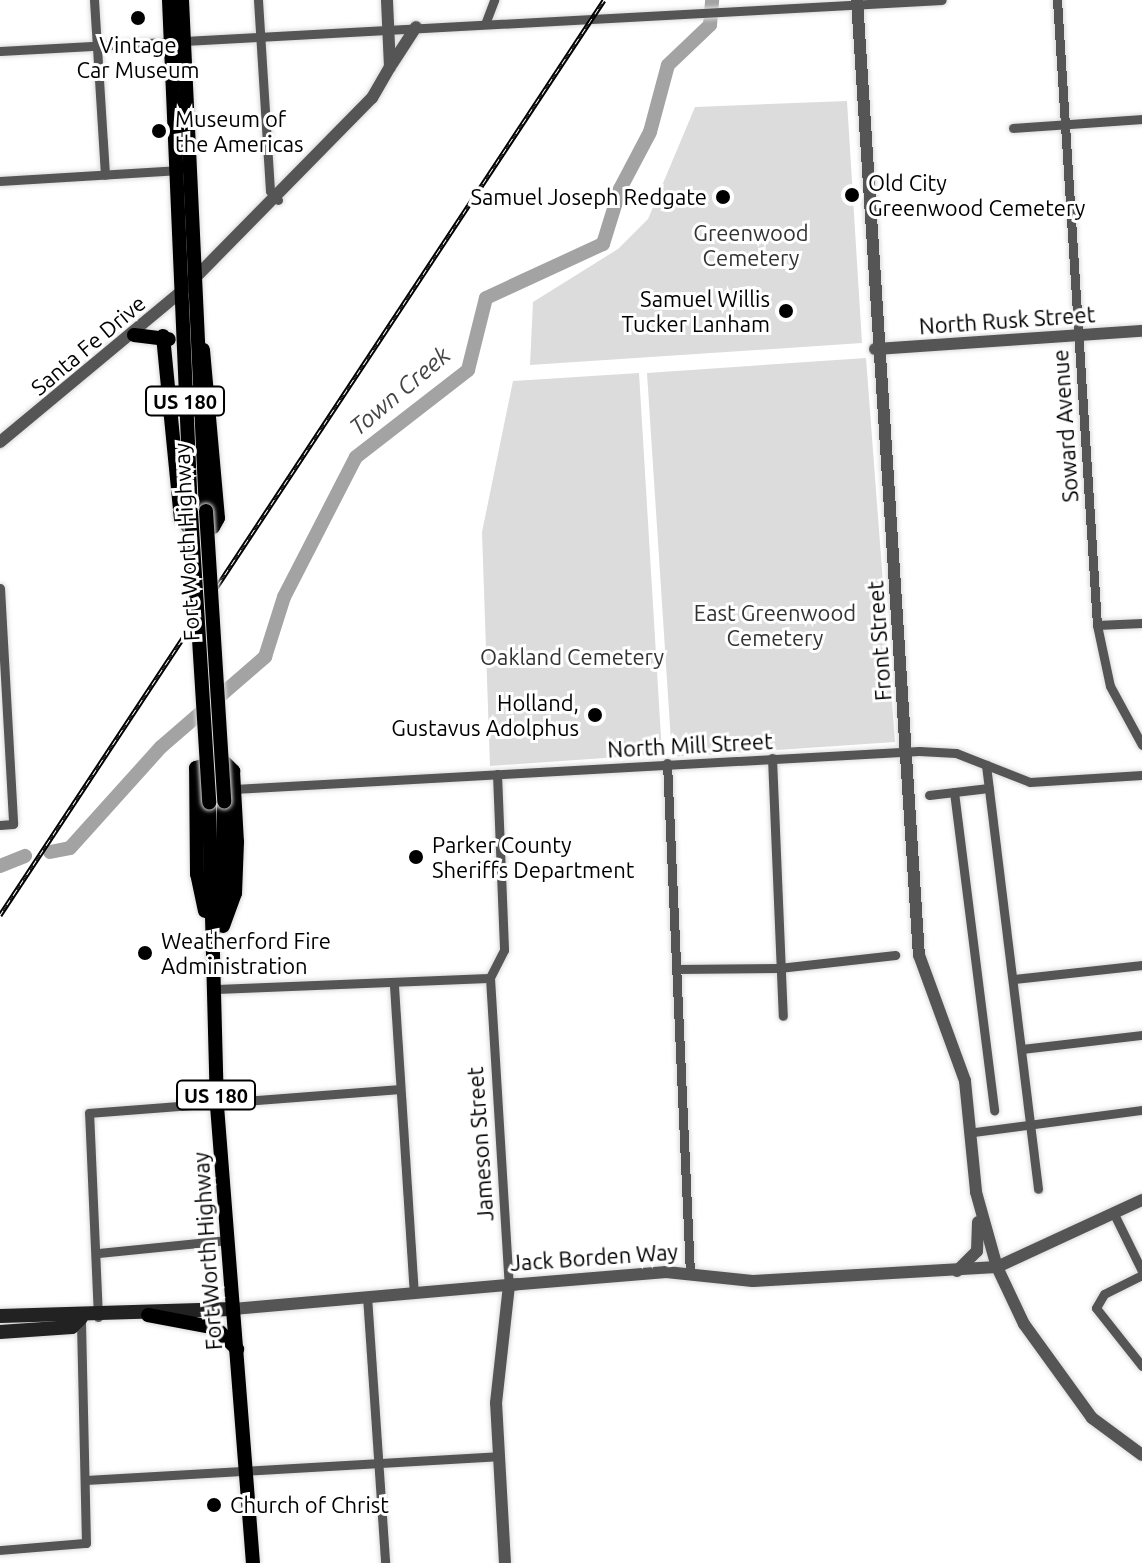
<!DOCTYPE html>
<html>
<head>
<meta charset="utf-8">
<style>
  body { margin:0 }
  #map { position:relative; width:1142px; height:1563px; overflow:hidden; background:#fff; font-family:Ubuntu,sans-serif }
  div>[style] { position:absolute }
  .green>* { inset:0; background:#dcdcdc }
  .river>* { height:14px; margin:-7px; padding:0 7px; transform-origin:7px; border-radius:7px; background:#a3a3a3 }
  .roads { filter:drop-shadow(0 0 2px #dbdbdb) drop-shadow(0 0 2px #dbdbdb) }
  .minor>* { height:9px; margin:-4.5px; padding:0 4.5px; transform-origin:4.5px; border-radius:4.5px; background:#555 }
  .tertiary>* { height:12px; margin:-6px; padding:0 6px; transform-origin:6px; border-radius:6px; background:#555 }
  .secondary>* { height:14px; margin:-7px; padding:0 7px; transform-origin:7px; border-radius:7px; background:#222 }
  .primary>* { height:14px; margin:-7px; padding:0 7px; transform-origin:7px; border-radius:7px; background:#000 }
  .rail>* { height:5px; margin-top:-2.5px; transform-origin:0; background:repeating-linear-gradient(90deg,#fff 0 6px,#000 0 12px); box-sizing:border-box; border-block:2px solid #000 }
  .bridges { filter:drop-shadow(0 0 2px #dbdbdb) drop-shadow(0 0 2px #dbdbdb) }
  .primary-bridge>* { height:14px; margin:-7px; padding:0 7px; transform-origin:7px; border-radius:7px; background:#000 }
  .dots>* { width:22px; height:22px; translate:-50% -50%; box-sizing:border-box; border:4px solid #fff; border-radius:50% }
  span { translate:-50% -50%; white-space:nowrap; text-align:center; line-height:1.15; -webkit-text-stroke:6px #fff; paint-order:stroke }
  .shield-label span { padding:2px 6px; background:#fff; border:2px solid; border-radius:6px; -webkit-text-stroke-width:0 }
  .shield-label { font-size:20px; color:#000; font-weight:700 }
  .poi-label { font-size:22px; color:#000 }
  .left { translate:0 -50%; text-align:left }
  .right { translate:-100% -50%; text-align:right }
  .park-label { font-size:22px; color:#333 }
  .street-label { font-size:22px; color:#000 }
  .water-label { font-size:24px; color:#444; font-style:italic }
</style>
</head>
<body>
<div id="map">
  <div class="green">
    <i style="clip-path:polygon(847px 101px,862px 343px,530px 365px,533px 302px,618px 249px,648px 219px,695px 107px)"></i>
    <i style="clip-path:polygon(866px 358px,895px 742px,672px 757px,647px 373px)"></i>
    <i style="clip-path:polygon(639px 373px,662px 754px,490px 766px,482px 532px,513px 381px)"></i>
  </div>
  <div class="river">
    <i style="left:50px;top:852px;width:20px;rotate:-11deg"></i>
    <i style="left:70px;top:848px;width:136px;rotate:-48deg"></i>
    <i style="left:161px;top:747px;width:138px;rotate:-40.9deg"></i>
    <i style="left:265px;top:657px;width:63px;rotate:-72.4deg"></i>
    <i style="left:284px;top:597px;width:157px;rotate:-62.8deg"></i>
    <i style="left:356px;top:457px;width:142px;rotate:-37.8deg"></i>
    <i style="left:468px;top:370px;width:74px;rotate:-76deg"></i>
    <i style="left:486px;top:298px;width:129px;rotate:-24.8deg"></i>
    <i style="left:603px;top:244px;width:58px;rotate:-72.8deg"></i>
    <i style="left:620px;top:189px;width:64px;rotate:-62.2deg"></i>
    <i style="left:650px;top:132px;width:69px;rotate:-75deg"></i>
    <i style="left:668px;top:65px;width:58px;rotate:-43.6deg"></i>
    <i style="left:710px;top:25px;width:25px;rotate:-85deg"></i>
    <i style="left:0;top:866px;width:27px;rotate:-22deg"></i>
  </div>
  <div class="roads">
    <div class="minor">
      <i style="left:94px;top:0;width:175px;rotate:86.4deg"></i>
      <i style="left:258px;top:0;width:191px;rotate:86.4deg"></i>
      <i style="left:270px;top:191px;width:12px;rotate:48deg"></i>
      <i style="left:1057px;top:0;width:626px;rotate:86.34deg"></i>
      <i style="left:1097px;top:625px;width:62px;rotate:78deg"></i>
      <i style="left:1110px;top:686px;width:67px;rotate:61.5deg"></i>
      <i style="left:485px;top:24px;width:26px;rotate:-69deg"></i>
      <i style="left:0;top:51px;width:943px;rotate:-3.1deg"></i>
      <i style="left:1013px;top:128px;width:129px;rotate:-4deg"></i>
      <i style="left:0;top:181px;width:180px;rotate:-3.5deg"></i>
      <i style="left:0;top:588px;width:236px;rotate:86.8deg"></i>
      <i style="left:13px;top:824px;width:13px;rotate:176deg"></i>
      <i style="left:1097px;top:625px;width:45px;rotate:-2.5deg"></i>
      <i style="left:772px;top:758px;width:258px;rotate:87.6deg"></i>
      <i style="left:667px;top:763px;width:511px;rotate:87.42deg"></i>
      <i style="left:986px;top:765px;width:427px;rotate:83deg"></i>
      <i style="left:497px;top:774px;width:176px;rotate:87.7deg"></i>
      <i style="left:504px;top:950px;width:31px;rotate:117deg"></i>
      <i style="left:490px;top:978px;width:308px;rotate:86.5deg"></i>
      <i style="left:234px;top:789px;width:686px;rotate:-3.18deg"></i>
      <i style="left:919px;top:751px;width:37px;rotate:3deg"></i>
      <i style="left:956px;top:753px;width:79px;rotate:21.4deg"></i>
      <i style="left:1030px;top:782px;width:112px;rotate:-3.6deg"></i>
      <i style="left:954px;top:792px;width:321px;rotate:82.8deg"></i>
      <i style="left:929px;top:795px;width:60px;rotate:-6.7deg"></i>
      <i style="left:677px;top:969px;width:102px;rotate:-0.6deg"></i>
      <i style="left:779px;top:968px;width:117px;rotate:-6.4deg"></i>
      <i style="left:1014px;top:979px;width:129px;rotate:-6.2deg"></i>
      <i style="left:394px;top:986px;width:307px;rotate:86.3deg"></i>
      <i style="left:215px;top:989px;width:275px;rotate:-2.3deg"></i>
      <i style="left:1022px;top:1049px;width:121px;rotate:-6.7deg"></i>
      <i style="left:974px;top:1132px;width:169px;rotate:-7.5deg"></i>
      <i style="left:1113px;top:1212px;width:66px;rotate:63.8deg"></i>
      <i style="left:98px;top:1253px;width:131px;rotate:-5.7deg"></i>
      <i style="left:1142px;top:1275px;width:42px;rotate:153.4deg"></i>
      <i style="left:1104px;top:1294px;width:16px;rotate:120deg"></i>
      <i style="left:1096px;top:1308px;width:74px;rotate:51.6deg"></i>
      <i style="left:367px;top:1296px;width:268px;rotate:86.1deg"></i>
      <i style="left:98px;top:1317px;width:204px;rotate:-92.5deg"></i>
      <i style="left:89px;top:1113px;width:311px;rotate:-4.4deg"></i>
      <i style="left:86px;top:1480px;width:412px;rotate:-3.3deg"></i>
      <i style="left:0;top:1550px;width:86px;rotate:-4.7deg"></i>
      <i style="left:86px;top:1543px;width:225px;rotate:-91.3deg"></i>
    </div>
    <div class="tertiary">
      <i style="left:857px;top:0;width:957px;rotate:86.29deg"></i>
      <i style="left:919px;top:955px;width:134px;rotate:69.9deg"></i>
      <i style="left:965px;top:1081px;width:112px;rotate:84.3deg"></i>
      <i style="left:976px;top:1192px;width:78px;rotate:74.4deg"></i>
      <i style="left:997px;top:1267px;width:63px;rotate:64.7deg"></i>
      <i style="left:1024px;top:1324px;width:116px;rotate:54.1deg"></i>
      <i style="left:1092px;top:1418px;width:62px;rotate:36.5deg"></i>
      <i style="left:392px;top:64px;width:44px;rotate:-57deg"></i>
      <i style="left:875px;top:349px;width:268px;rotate:-3.9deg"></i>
      <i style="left:0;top:442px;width:239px;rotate:-39.7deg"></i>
      <i style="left:184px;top:289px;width:268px;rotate:-45.5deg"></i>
      <i style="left:372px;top:98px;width:36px;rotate:-60deg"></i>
      <i style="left:390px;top:67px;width:67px;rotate:-92.6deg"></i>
      <i style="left:957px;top:1271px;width:28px;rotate:-45deg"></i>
      <i style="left:977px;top:1251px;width:29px;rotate:-88deg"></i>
      <i style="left:233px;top:1309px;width:285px;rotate:-5deg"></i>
      <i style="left:505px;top:1563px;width:160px;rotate:-93.2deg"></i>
      <i style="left:496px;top:1403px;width:119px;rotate:-83.7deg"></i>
      <i style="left:509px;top:1285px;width:158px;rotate:-4.7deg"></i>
      <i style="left:666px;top:1272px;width:87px;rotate:5.9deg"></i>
      <i style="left:753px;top:1281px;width:244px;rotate:-3.3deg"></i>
      <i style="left:997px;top:1267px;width:160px;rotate:-24.8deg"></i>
    </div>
    <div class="secondary">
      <i style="left:0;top:1316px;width:233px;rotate:-1.7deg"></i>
      <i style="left:0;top:1332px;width:72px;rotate:-4deg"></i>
      <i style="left:72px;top:1327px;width:13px;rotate:-45deg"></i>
    </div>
    <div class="primary">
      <i style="left:169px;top:0;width:512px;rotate:87.54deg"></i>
      <i style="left:182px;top:0;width:512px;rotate:87.31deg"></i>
      <i style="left:134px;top:335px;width:35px;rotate:7deg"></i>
      <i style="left:163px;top:336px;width:183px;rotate:84.4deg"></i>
      <i style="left:181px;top:518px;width:16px;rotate:50deg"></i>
      <i style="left:191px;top:530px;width:22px;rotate:-8deg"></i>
      <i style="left:213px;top:527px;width:10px;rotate:-61deg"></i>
      <i style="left:218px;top:518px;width:169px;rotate:-95.1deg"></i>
      <i style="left:209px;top:802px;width:304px;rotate:88.5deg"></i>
      <i style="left:217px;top:1106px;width:458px;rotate:85.5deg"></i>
      <i style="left:205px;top:911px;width:38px;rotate:-102deg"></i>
      <i style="left:197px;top:874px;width:106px;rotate:-90.5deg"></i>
      <i style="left:196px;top:768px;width:27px;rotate:-17deg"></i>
      <i style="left:222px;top:760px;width:16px;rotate:45deg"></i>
      <i style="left:233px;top:771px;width:71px;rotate:86.8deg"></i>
      <i style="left:237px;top:842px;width:51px;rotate:92.2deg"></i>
      <i style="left:235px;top:893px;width:35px;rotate:110deg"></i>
      <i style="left:223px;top:914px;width:113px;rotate:-89.5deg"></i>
      <i style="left:148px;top:1315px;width:69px;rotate:10.8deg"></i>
      <i style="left:216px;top:1328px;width:30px;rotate:45deg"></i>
    </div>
  </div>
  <div class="rail">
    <i style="left:0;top:915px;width:1096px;rotate:-56.57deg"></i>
  </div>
  <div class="bridges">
    <div class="primary-bridge">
      <i style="left:206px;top:511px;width:291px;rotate:86.4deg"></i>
      <i style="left:191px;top:512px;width:291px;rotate:86.4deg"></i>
    </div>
  </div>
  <div class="dots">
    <i style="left:138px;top:18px;background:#000"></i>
    <i style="left:159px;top:131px;background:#000"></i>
    <i style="left:852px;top:195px;background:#000"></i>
    <i style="left:723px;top:197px;background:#000"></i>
    <i style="left:786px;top:311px;background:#000"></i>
    <i style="left:595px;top:715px;background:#000"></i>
    <i style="left:416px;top:857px;background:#000"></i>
    <i style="left:145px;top:953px;background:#000"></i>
    <i style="left:214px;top:1505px;background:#000"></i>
  </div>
  <div class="shield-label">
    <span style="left:185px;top:401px">US 180</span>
    <span style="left:216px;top:1095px">US 180</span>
  </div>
  <div class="poi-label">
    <span style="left:138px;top:57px">Vintage<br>Car Museum</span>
    <span class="left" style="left:175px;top:131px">Museum of<br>the Americas</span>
    <span class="left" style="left:868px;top:195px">Old City<br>Greenwood Cemetery</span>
    <span class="right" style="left:707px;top:197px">Samuel Joseph Redgate</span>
    <span class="right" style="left:770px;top:311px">Samuel Willis<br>Tucker Lanham</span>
    <span class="right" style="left:579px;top:715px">Holland,<br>Gustavus Adolphus</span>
    <span class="left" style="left:432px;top:857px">Parker County<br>Sheriffs Department</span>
    <span class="left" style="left:161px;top:953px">Weatherford Fire<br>Administration</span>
    <span class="left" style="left:230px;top:1505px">Church of Christ</span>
  </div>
  <div class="park-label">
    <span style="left:751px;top:245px">Greenwood<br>Cemetery</span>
    <span style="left:775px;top:625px">East Greenwood<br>Cemetery</span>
    <span style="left:572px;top:657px">Oakland Cemetery</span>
  </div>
  <div class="street-label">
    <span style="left:1007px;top:320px;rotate:-4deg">North Rusk Street</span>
    <span style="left:88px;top:345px;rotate:-40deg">Santa Fe Drive</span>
    <span style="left:1065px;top:426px;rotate:-94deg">Soward Avenue</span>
    <span style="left:186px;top:542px;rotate:-93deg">Fort Worth Highway</span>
    <span style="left:879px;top:641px;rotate:-94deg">Front Street</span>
    <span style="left:690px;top:745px;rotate:-3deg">North Mill Street</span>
    <span style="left:480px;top:1144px;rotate:-94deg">Jameson Street</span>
    <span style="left:207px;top:1251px;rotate:-94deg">Fort Worth Highway</span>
    <span style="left:594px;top:1257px;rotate:-4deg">Jack Borden Way</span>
  </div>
  <div class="water-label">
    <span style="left:400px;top:391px;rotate:-40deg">Town Creek</span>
  </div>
</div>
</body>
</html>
